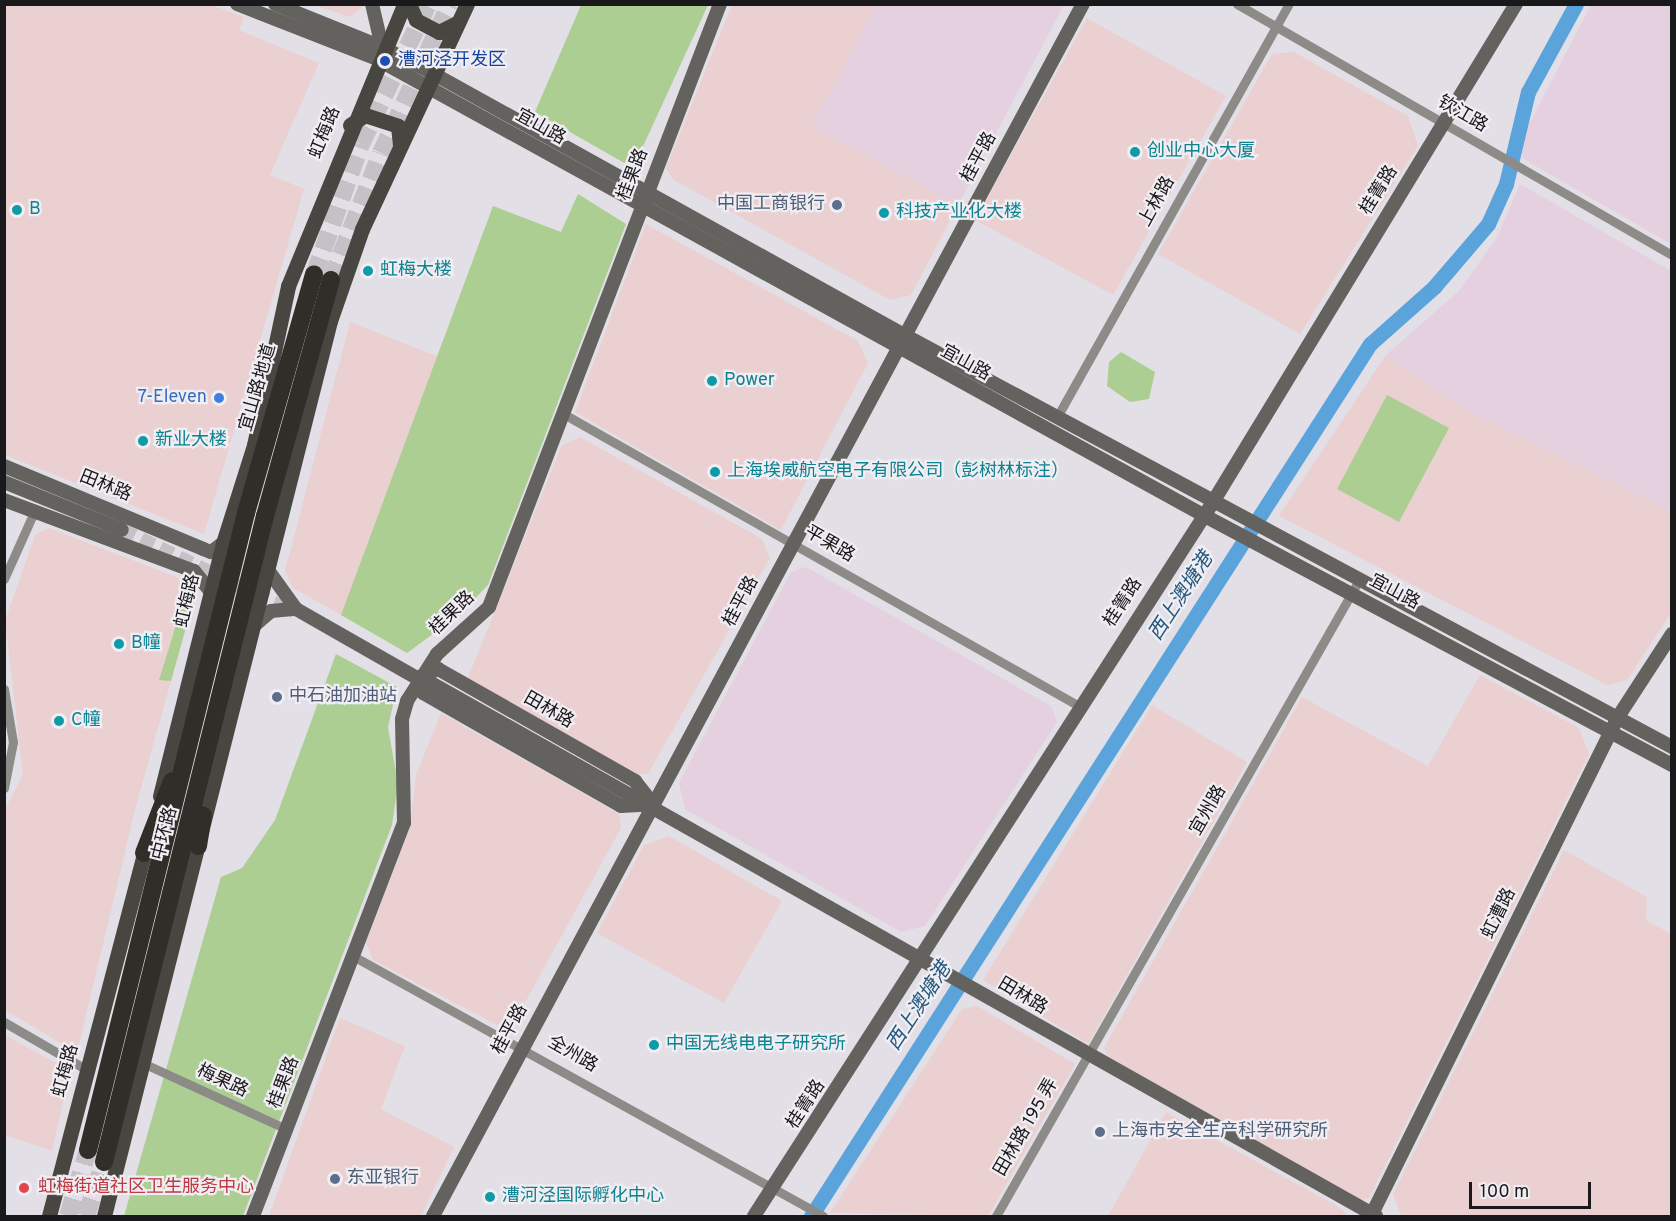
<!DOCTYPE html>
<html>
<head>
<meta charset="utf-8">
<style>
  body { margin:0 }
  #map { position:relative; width:1676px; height:1221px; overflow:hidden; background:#e2dfe6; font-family:Overpass,"Noto Sans SC",sans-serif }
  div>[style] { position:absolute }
  .commercial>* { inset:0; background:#ead0d1 }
  .industrial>* { inset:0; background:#e4d0df }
  .green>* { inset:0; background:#acce92 }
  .river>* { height:15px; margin:-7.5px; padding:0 7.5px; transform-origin:7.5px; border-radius:7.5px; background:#5aa3db }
  .secondary-tunnel>* { height:14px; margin-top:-7px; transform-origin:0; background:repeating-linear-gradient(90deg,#c4c1c7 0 14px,transparent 0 21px) }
  .highway-tunnel>* { height:18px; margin-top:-9px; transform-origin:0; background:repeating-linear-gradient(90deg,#c4c1c7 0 18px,transparent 0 27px) }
  .street>* { height:9px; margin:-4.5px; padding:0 4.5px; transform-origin:4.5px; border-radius:4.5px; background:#8c8b88 }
  .secondary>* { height:14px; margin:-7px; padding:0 7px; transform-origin:7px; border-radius:7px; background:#64625e }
  .primary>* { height:15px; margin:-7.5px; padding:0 7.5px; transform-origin:7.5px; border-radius:7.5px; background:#474641 }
  .highway>* { height:18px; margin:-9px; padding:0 9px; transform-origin:9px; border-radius:9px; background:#302e29 }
  .dots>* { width:16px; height:16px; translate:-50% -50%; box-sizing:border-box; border:3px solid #f0edf3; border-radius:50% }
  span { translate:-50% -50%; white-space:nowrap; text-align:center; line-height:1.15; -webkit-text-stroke:4.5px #f0edf3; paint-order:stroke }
  .transit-label { font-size:18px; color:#164399 }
  .left { translate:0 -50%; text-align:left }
  .street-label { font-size:18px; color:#19181a }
  .culture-label { font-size:18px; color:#0d838f }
  .service-label { font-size:18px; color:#4e5e75 }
  .right { translate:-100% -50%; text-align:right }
  .shop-label { font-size:18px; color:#366cbe }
  .health-label { font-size:18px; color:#be3a42 }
  .water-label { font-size:20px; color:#23577e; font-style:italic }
  .frame { position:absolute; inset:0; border:6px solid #19181a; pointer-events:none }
  .scale { position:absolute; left:1469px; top:1182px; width:122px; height:27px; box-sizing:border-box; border:3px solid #19181a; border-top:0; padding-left:8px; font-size:18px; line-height:21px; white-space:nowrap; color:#19181a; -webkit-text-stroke:4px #f0edf3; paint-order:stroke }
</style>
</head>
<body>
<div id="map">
  <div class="commercial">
    <i style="clip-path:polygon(4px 5px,211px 5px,244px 17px,239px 30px,319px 63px,270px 175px,304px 189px,204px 534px,5px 455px)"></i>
    <i style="clip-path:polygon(314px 5px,365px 5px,350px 17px)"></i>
    <i style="clip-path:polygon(732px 5px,877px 5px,812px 126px,958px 205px,911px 295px,890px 300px,674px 180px,666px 168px)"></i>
    <i style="clip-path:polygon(1087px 18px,1226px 96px,1113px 295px,975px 220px)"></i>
    <i style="clip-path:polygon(1294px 52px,1408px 116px,1418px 146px,1300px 334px,1158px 254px,1272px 54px)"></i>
    <i style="clip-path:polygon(646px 224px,858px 341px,868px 363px,781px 530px,575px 412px)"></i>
    <i style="clip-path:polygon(350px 322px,439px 357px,341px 615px,293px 588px,285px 571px)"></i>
    <i style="clip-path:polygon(1385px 356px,1466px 410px,1671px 511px,1671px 613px,1627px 680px,1607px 685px,1279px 516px)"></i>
    <i style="clip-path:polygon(580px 437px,762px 539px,770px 558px,648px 774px,638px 774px,467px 680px,562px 445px)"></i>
    <i style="clip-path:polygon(49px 528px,189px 582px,194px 599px,136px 806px,77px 1053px,5px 1010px,4px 811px,23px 775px,5px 621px,35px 535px)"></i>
    <i style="clip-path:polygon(1480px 675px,1579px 728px,1589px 754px,1369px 1198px,1360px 1200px,1110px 1061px,1104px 1048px,1302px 697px,1428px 766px)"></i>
    <i style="clip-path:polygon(1152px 705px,1247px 762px,1088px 1044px,983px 980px)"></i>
    <i style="clip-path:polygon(441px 713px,619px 814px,621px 828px,517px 1017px,497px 1025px,373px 960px,366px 943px,410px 828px,416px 775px)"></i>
    <i style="clip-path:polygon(669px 836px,782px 901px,724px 1003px,597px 933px,644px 845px)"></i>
    <i style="clip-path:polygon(1564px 850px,1647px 897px,1646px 920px,1671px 934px,1671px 1216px,1401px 1216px,1393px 1194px)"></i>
    <i style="clip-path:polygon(977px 1006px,1075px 1064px,988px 1216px,830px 1213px,962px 1009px)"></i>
    <i style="clip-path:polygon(340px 1018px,405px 1046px,381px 1109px,454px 1147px,421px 1216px,269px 1216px)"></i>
    <i style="clip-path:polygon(5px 1035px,70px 1071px,52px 1151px,5px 1135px)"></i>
    <i style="clip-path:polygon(1166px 1112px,1337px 1206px,1349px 1216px,1108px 1216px)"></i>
  </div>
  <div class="industrial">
    <i style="clip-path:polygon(877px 5px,1064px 5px,958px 205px,812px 126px)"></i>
    <i style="clip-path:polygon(1591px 5px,1671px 5px,1671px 244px,1522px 158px,1524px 134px)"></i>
    <i style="clip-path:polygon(1520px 184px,1671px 271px,1671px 511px,1466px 410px,1385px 356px,1459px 291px,1496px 239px)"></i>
    <i style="clip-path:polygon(806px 567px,1051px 706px,1057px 722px,925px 926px,901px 932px,685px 809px,679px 783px,791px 572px)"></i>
  </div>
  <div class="green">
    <i style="clip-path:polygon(581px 5px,708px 5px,633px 168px,535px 112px)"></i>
    <i style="clip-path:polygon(578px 194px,626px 224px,488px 585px,460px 614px,407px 653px,341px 615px,493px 206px,561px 232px)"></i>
    <i style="clip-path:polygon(1121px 352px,1155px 372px,1149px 399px,1130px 402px,1107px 386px,1109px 362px)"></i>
    <i style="clip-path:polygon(1387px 395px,1449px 428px,1399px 522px,1337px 489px)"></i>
    <i style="clip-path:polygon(185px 596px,194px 599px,171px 681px,159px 680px)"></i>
    <i style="clip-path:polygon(336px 654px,397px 687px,388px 727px,398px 784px,392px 825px,243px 1216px,124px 1216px,221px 877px,242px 868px,275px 820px)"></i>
  </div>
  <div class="river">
    <i style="left:811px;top:1216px;width:1036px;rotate:-57.34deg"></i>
    <i style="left:1370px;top:344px;width:86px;rotate:-41.7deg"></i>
    <i style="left:1434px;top:287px;width:83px;rotate:-49.4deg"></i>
    <i style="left:1488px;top:224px;width:44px;rotate:-65.8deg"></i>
    <i style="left:1506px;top:184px;width:95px;rotate:-76.6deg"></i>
    <i style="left:1528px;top:92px;width:100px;rotate:-61.4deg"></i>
  </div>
  <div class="secondary-tunnel">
    <i style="left:122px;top:530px;width:190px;rotate:25.6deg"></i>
  </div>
  <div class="highway-tunnel">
    <i style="left:314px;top:275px;width:139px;rotate:-70.3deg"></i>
    <i style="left:361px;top:144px;width:155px;rotate:-64.4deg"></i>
    <i style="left:331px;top:280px;width:136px;rotate:-68.5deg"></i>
    <i style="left:381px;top:153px;width:164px;rotate:-65.2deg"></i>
    <i style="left:68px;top:1216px;width:69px;rotate:-73.1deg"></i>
    <i style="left:86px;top:1216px;width:57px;rotate:-71.6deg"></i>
  </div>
  <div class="street">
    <i style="left:1237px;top:4px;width:502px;rotate:29.99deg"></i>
    <i style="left:562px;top:413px;width:594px;rotate:29.54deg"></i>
    <i style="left:1057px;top:417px;width:474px;rotate:-60.7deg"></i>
    <i style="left:4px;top:579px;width:73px;rotate:-65.9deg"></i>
    <i style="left:4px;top:689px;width:54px;rotate:80.4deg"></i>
    <i style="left:13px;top:742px;width:47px;rotate:101.1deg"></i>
    <i style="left:353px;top:956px;width:537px;rotate:28.95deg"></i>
    <i style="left:4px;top:1022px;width:96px;rotate:30deg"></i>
    <i style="left:145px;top:1064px;width:155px;rotate:24.7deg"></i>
    <i style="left:996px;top:1216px;width:732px;rotate:-60.28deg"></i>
  </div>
  <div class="secondary">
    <i style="left:237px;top:4px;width:150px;rotate:21.4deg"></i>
    <i style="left:377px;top:59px;width:944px;rotate:28.9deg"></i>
    <i style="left:1203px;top:515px;width:531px;rotate:28.06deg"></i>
    <i style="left:275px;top:4px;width:115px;rotate:21.9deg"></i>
    <i style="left:382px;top:47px;width:59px;rotate:27.4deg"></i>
    <i style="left:434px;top:74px;width:540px;rotate:29.03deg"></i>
    <i style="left:906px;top:336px;width:869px;rotate:28.22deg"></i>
    <i style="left:372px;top:4px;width:44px;rotate:76.9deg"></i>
    <i style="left:4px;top:466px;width:216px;rotate:22.6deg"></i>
    <i style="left:203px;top:549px;width:9px;rotate:21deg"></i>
    <i style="left:211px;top:552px;width:15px;rotate:-37deg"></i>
    <i style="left:4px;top:482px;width:127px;rotate:22.1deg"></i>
    <i style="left:4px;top:500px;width:203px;rotate:20.5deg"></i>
    <i style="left:194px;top:571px;width:27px;rotate:51deg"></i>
    <i style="left:296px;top:609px;width:139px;rotate:29.7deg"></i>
    <i style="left:417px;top:678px;width:16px;rotate:68deg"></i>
    <i style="left:423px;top:693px;width:228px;rotate:29.7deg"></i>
    <i style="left:621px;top:806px;width:33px;rotate:-3deg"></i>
    <i style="left:256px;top:624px;width:20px;rotate:-41deg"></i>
    <i style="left:271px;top:611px;width:25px;rotate:-5deg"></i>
    <i style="left:296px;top:609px;width:48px;rotate:-125.7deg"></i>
    <i style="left:420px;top:677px;width:20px;rotate:-24deg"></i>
    <i style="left:438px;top:669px;width:227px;rotate:29.6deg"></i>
    <i style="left:635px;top:781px;width:24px;rotate:52deg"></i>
    <i style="left:433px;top:684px;width:1083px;rotate:29.43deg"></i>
    <i style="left:253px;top:1216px;width:421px;rotate:-69deg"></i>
    <i style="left:404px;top:823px;width:104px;rotate:-91.1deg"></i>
    <i style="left:402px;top:719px;width:19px;rotate:-74deg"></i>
    <i style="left:407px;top:701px;width:56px;rotate:-57.4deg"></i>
    <i style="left:437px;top:654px;width:70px;rotate:-42.1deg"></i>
    <i style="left:489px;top:607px;width:646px;rotate:-69.04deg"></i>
    <i style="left:433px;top:1216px;width:1375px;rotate:-61.8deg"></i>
    <i style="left:754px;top:1216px;width:849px;rotate:-57.26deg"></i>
    <i style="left:1213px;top:502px;width:583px;rotate:-58.68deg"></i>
    <i style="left:1371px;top:1216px;width:557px;rotate:-63.67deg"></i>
    <i style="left:1618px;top:717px;width:99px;rotate:-57deg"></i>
  </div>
  <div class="primary">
    <i style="left:409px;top:4px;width:17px;rotate:66deg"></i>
    <i style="left:416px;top:20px;width:26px;rotate:28deg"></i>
    <i style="left:439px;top:32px;width:20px;rotate:-27deg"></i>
    <i style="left:350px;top:125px;width:18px;rotate:-34deg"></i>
    <i style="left:365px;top:115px;width:35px;rotate:18deg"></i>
    <i style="left:398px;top:126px;width:20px;rotate:84deg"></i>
    <i style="left:160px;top:796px;width:261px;rotate:-76deg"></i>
    <i style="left:223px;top:543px;width:103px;rotate:-72.4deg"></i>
    <i style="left:254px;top:445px;width:163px;rotate:-77.9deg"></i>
    <i style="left:288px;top:286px;width:305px;rotate:-67.6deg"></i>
    <i style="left:49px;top:1216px;width:387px;rotate:-75.3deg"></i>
    <i style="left:104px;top:1216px;width:923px;rotate:-75.83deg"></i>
    <i style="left:330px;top:321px;width:97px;rotate:-70.8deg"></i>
    <i style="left:362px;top:229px;width:248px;rotate:-65deg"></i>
  </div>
  <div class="highway">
    <i style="left:198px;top:846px;width:31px;rotate:-81deg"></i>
    <i style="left:144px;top:853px;width:77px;rotate:-68.7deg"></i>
    <i style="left:88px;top:1150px;width:656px;rotate:-76.07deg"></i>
    <i style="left:246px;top:513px;width:248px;rotate:-74.1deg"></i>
    <i style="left:104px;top:1162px;width:666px;rotate:-76.01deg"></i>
    <i style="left:265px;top:516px;width:245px;rotate:-74.4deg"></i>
  </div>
  <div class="dots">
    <i style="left:385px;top:61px;background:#1a4fb4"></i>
    <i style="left:1135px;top:152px;background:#0f9aa8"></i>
    <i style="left:837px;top:205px;background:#5c6f8a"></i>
    <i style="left:17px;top:210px;background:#0f9aa8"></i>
    <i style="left:884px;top:213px;background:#0f9aa8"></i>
    <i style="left:368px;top:271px;background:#0f9aa8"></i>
    <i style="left:712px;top:381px;background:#0f9aa8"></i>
    <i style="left:219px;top:398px;background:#3f7fe0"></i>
    <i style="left:143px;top:441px;background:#0f9aa8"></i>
    <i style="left:715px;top:472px;background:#0f9aa8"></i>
    <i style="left:119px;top:644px;background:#0f9aa8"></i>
    <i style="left:277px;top:697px;background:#5c6f8a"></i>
    <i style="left:59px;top:721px;background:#0f9aa8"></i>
    <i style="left:654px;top:1045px;background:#0f9aa8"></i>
    <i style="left:1100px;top:1132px;background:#5c6f8a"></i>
    <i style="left:335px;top:1179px;background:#5c6f8a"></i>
    <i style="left:24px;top:1188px;background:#e0444e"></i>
    <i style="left:490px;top:1197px;background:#0f9aa8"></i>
  </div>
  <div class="transit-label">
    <span class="left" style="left:398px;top:61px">漕河泾开发区</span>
  </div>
  <div class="street-label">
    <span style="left:1462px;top:115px;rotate:30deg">钦江路</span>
    <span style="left:540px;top:128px;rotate:29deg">宜山路</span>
    <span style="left:326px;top:133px;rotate:-68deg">虹梅路</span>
    <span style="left:980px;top:158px;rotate:-62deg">桂平路</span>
    <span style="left:634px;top:175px;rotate:-69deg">桂果路</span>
    <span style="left:1380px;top:191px;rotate:-58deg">桂箐路</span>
    <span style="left:1158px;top:202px;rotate:-61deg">上林路</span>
    <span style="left:965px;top:364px;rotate:29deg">宜山路</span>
    <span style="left:259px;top:388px;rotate:-74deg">宜山路地道</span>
    <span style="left:105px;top:487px;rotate:22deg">田林路</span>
    <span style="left:829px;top:545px;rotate:30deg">平果路</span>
    <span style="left:1394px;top:593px;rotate:28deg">宜山路</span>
    <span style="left:189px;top:601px;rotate:-77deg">虹梅路</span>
    <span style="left:742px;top:602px;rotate:-62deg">桂平路</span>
    <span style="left:1124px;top:603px;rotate:-57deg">桂箐路</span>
    <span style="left:453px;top:614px;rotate:-44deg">桂果路</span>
    <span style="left:548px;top:711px;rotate:30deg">田林路</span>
    <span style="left:1209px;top:811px;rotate:-60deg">宜州路</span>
    <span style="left:166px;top:834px;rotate:-76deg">中环路</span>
    <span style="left:1500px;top:914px;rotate:-64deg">虹漕路</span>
    <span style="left:1022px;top:997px;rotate:31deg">田林路</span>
    <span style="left:511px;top:1030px;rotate:-62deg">桂平路</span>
    <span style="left:572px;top:1055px;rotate:30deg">全州路</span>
    <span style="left:67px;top:1071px;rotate:-75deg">虹梅路</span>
    <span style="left:222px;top:1082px;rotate:25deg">梅果路</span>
    <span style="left:285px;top:1083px;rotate:-69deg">桂果路</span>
    <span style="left:807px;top:1105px;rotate:-57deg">桂箐路</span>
    <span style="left:1027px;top:1128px;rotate:-60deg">田林路 195 弄</span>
  </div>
  <div class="culture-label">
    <span class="left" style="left:1147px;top:152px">创业中心大厦</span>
    <span class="left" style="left:29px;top:210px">B</span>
    <span class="left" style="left:896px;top:213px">科技产业化大楼</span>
    <span class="left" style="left:380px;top:271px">虹梅大楼</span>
    <span class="left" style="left:724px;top:381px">Power</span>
    <span class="left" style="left:155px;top:441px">新业大楼</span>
    <span class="left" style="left:727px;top:472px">上海埃威航空电子有限公司（彭树林标注）</span>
    <span class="left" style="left:131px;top:644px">B幢</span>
    <span class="left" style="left:71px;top:721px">C幢</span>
    <span class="left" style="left:666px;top:1045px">中国无线电电子研究所</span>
    <span class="left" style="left:502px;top:1197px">漕河泾国际孵化中心</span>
  </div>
  <div class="service-label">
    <span class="right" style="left:825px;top:205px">中国工商银行</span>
    <span class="left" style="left:289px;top:697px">中石油加油站</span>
    <span class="left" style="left:1112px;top:1132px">上海市安全生产科学研究所</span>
    <span class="left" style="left:347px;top:1179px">东亚银行</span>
  </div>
  <div class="shop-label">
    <span class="right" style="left:207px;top:398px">7-Eleven</span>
  </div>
  <div class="health-label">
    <span class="left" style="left:38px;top:1188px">虹梅街道社区卫生服务中心</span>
  </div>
  <div class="water-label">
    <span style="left:1182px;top:597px;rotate:-57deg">西上澳塘港</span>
    <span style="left:920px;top:1007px;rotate:-57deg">西上澳塘港</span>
  </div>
  <div class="frame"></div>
  <div class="scale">100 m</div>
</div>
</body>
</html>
